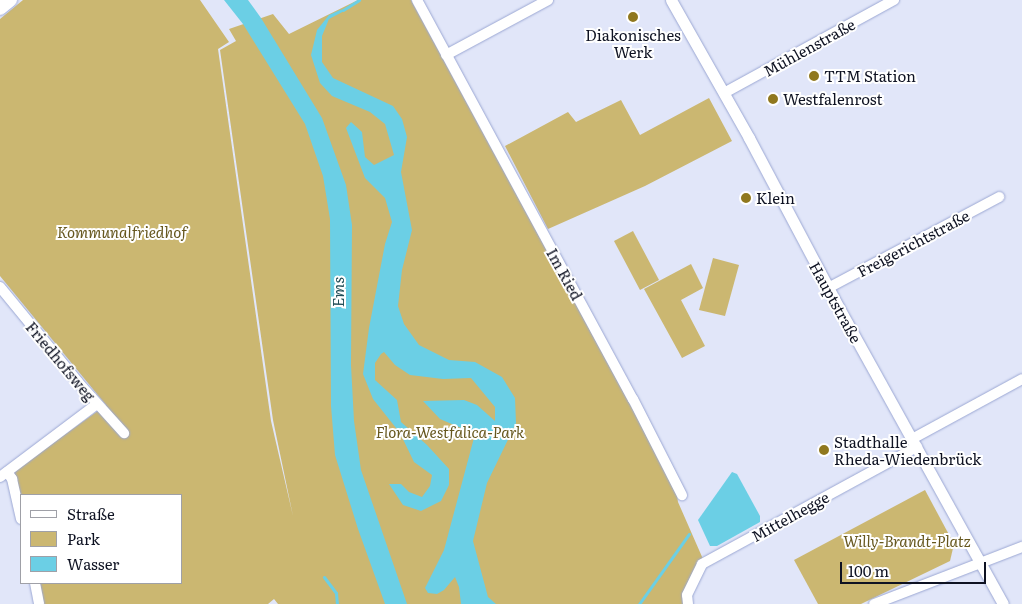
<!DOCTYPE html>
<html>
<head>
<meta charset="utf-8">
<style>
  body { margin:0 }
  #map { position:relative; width:1022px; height:604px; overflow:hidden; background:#e1e6f9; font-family:Literata,serif }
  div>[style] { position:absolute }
  .green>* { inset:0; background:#cbb771 }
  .water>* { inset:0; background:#6bcfe5 }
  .stream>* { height:3px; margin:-1.5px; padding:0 1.5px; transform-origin:1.5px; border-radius:1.5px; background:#6bcfe5 }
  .roads { filter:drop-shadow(0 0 1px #9ba7d3) drop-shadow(0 0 1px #9ba7d3) }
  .minor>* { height:10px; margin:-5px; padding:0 5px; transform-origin:5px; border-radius:5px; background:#fff }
  .tertiary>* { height:11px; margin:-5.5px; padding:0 5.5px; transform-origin:5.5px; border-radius:5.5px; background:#fff }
  .secondary>* { height:14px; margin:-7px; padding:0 7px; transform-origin:7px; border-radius:7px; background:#fff }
  .dots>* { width:14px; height:14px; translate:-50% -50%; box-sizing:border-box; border:2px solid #fff; border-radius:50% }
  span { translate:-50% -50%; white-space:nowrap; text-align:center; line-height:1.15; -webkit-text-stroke:4px #fff; paint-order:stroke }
  .poi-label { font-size:15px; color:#0e1222 }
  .left { translate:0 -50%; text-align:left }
  .street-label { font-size:15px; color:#0e1222 }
  .park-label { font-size:15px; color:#66571e; font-style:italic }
  .water-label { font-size:16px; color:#204d56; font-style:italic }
  .legend { position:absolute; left:20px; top:494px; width:162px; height:90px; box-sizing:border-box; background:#fff; border:1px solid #9fa0a7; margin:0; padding:6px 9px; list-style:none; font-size:15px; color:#0e1222 }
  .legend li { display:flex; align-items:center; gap:10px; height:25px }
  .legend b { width:25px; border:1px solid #9fa0a7 }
  .scale { position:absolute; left:840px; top:562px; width:146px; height:22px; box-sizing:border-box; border:2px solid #0e1222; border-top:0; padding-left:6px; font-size:15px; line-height:18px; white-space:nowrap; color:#0e1222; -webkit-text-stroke:4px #fff; paint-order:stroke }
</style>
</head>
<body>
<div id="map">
  <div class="green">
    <i style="clip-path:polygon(23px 0,200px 0,229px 42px,218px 49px,271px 421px,293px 516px,273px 420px,220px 50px,236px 41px,229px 29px,273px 14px,289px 34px,358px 0,411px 0,676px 489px,678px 502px,703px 559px,685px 604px,278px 604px,274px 599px,268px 604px,44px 604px,39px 583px,181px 583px,181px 495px,21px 495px,21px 502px,14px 471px,106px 405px,0 276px,0 19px)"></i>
    <i style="clip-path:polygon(709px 98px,732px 141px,645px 186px,548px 229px,505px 146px,568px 112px,576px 122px,621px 100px,640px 135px)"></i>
    <i style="clip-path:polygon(633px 231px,659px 280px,640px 290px,614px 241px)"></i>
    <i style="clip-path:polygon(713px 258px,739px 265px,725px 316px,699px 310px)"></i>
    <i style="clip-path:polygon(691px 264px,703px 288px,681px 300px,705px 346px,682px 358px,644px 289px)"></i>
    <i style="clip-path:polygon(925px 490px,954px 544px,950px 561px,861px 604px,818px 604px,794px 560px)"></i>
  </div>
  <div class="water">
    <i style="clip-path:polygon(224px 0,248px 0,261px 18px,322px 118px,346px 185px,352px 225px,351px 365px,354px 421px,361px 470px,407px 604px,385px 604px,358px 529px,335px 455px,331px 406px,330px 219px,323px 176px,305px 124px,243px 24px)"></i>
    <i style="clip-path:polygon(350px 8px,329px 19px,322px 36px,322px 62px,333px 78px,393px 106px,402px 119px,407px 137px,401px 172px,412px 230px,402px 270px,398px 306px,404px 324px,419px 345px,449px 360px,475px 362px,502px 377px,515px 398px,516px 423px,487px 483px,473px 541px,488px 597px,496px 604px,461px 604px,459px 587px,455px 577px,444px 590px,437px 594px,428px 593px,425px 588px,444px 550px,475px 434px,440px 419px,423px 401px,464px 400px,477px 405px,495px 421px,495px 407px,471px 378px,443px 379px,410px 375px,395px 365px,384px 352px,381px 354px,375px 363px,375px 380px,397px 400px,401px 422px,427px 445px,449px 469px,449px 485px,441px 501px,421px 511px,403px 505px,389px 484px,401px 484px,409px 492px,422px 497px,430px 486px,432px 475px,414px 462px,400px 433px,373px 399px,363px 374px,369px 328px,385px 244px,392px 222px,385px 198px,365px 178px,346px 128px,351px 122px,362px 132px,365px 157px,374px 165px,394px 155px,385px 124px,370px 112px,332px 96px,320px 83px,311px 55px,317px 30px,329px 15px,340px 10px)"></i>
    <i style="clip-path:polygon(732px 472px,737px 474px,760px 516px,760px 522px,717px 546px,710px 546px,698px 520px)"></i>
  </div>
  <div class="stream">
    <i style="left:343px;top:10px;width:19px;rotate:-32deg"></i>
    <i style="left:324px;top:577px;width:20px;rotate:53deg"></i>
    <i style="left:336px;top:593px;width:11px;rotate:85deg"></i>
    <i style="left:639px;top:604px;width:86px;rotate:-54.5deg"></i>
  </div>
  <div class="roads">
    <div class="minor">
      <i style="left:417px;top:0;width:454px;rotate:61.6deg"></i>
      <i style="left:633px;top:399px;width:108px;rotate:63deg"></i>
      <i style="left:446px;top:55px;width:116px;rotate:-28.3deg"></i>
      <i style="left:724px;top:93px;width:194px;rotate:-28.7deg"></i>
      <i style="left:0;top:287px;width:123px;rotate:50.6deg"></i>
      <i style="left:78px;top:382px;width:69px;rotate:48deg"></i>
      <i style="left:828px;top:288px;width:194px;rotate:-28deg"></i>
      <i style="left:912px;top:439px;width:125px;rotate:-28.6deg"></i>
      <i style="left:7px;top:472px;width:9px;rotate:54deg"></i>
      <i style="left:12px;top:479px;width:41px;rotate:77.3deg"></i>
      <i style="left:0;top:477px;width:121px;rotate:-37deg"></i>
      <i style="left:35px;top:583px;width:21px;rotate:79deg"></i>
      <i style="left:688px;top:604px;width:9px;rotate:-96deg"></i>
      <i style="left:687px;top:595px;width:34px;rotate:-64deg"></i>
      <i style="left:702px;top:564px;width:245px;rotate:-28.6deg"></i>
      <i style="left:874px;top:604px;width:159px;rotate:-21.1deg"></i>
    </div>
    <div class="tertiary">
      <i style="left:671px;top:0;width:159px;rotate:60.5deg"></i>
      <i style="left:749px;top:138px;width:192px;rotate:62.1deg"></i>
      <i style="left:839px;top:308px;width:338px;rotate:61deg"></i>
    </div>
    <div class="secondary">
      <i style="left:0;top:8px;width:13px;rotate:-39deg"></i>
    </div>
  </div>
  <div class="dots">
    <i style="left:633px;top:17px;background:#90781e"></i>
    <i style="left:814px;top:76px;background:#90781e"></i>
    <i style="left:773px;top:99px;background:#90781e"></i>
    <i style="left:746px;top:198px;background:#90781e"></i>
    <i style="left:824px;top:450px;background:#90781e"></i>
  </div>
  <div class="poi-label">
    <span style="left:633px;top:43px">Diakonisches<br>Werk</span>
    <span class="left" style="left:824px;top:76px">TTM Station</span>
    <span class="left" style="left:783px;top:99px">Westfalenrost</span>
    <span class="left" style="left:756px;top:198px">Klein</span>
    <span class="left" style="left:834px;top:450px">Stadthalle<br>Rheda-Wiedenbrück</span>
  </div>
  <div class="street-label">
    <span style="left:809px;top:47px;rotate:-29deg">Mühlenstraße</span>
    <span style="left:913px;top:243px;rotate:-28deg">Freigerichtstraße</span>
    <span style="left:565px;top:274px;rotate:61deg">Im Ried</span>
    <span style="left:836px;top:302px;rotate:61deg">Hauptstraße</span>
    <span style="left:61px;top:361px;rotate:50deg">Friedhofsweg</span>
    <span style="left:790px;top:516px;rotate:-29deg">Mittelhegge</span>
  </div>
  <div class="park-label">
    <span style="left:122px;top:232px">Kommunalfriedhof</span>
    <span style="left:450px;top:432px">Flora-Westfalica-Park</span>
    <span style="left:907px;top:541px">Willy-Brandt-Platz</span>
  </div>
  <div class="water-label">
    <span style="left:337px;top:292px;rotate:-90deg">Ems</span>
  </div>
  <ul class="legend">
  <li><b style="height:6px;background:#fff"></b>Straße</li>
  <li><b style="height:14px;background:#cbb771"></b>Park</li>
  <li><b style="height:14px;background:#6bcfe5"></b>Wasser</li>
  </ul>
  <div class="scale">100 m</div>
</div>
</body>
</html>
